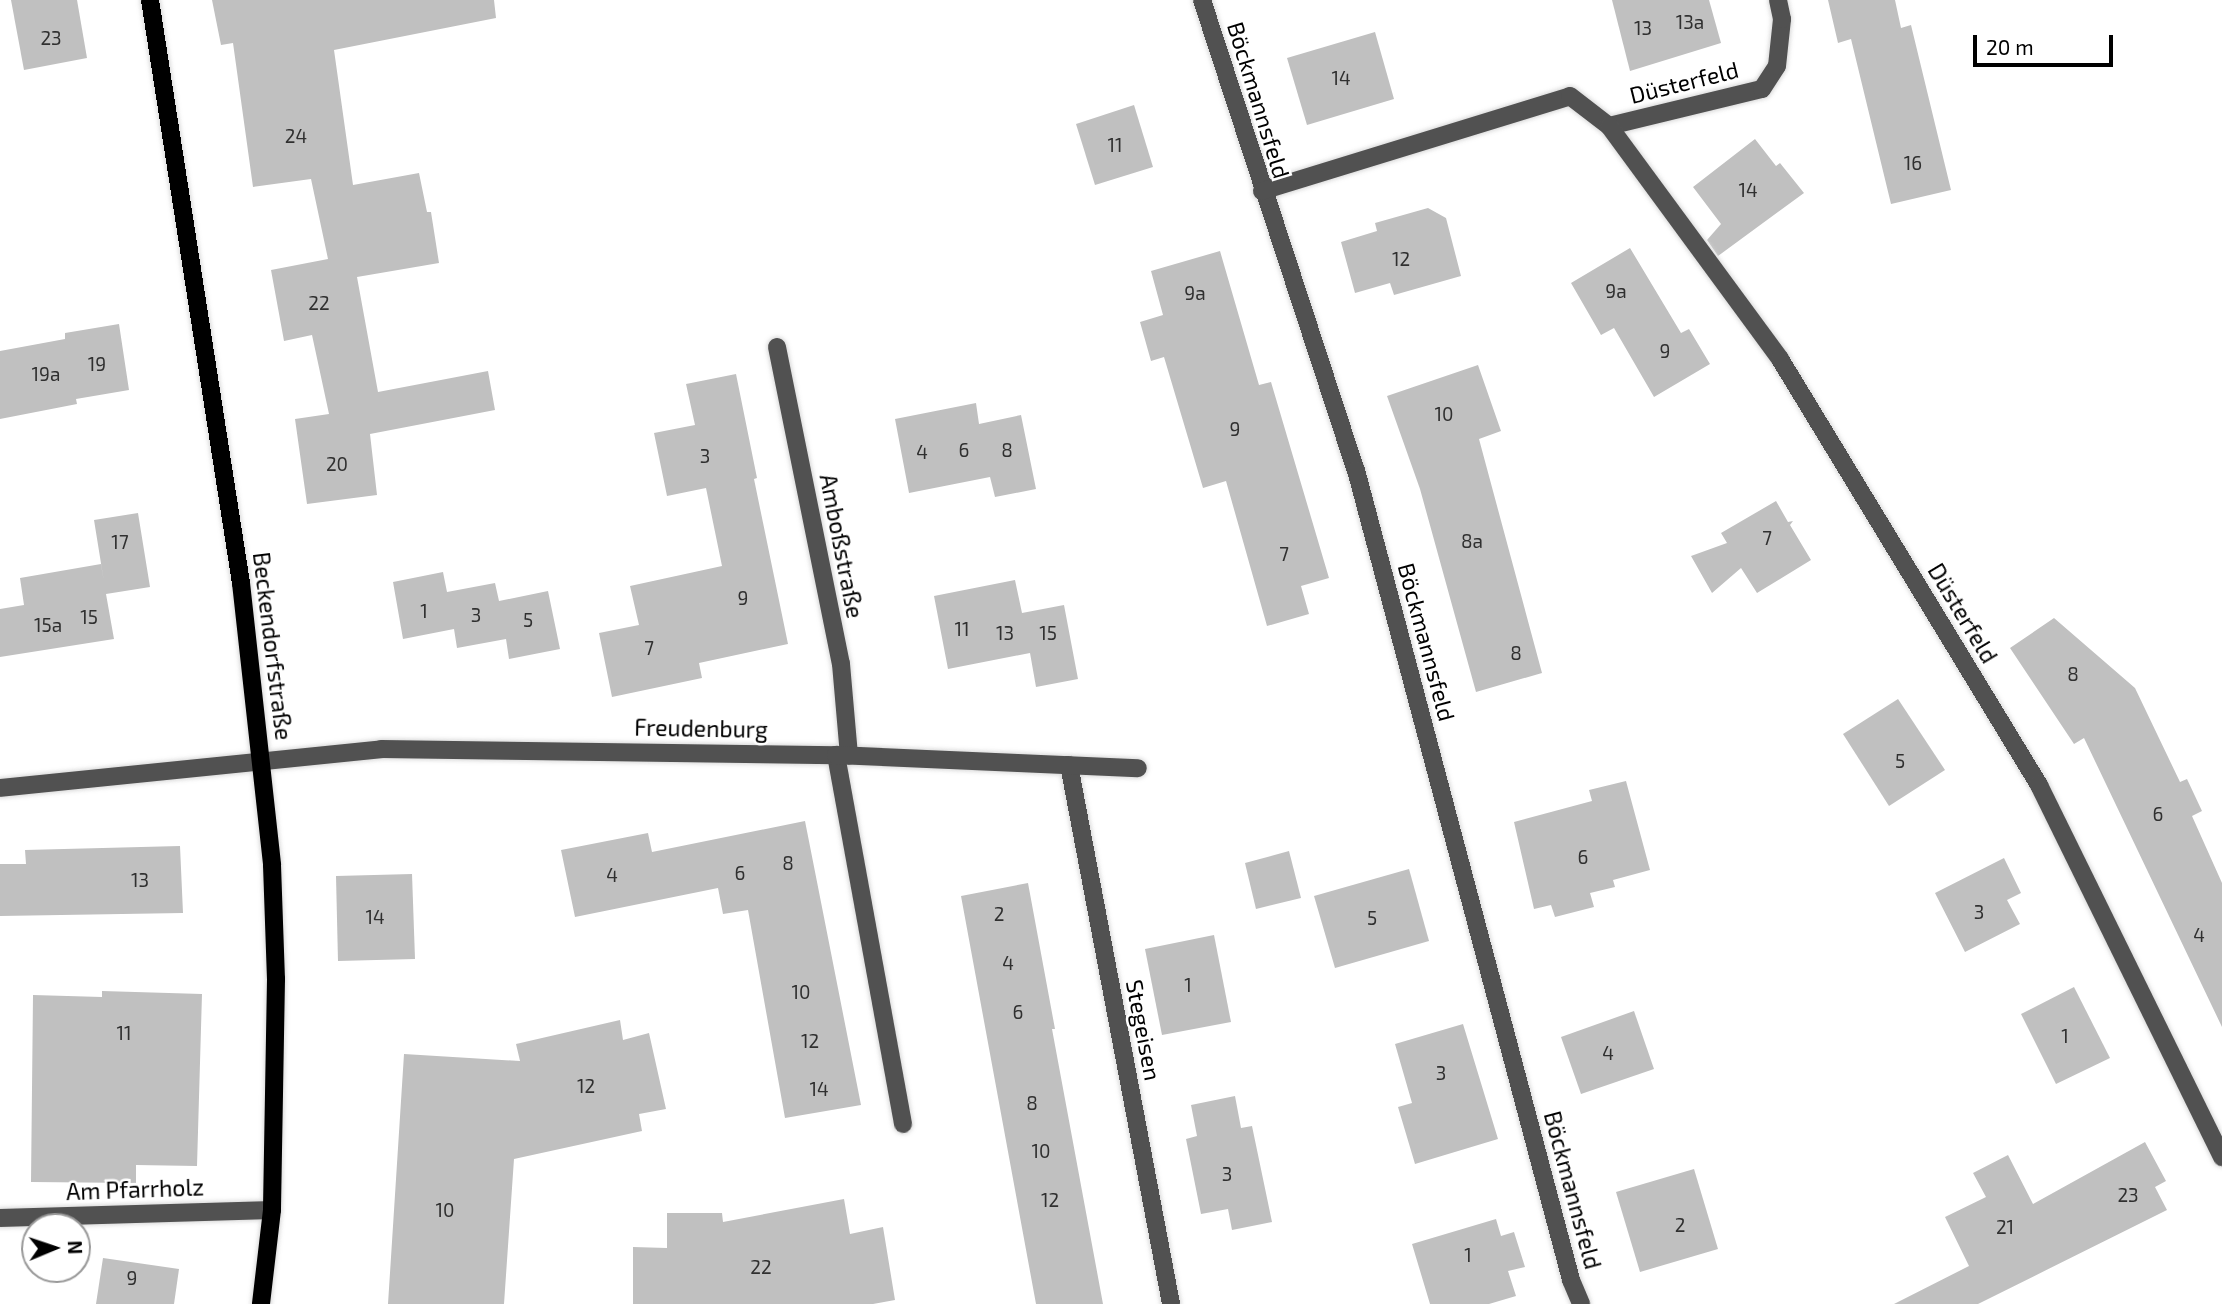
<!DOCTYPE html>
<html>
<head>
<meta charset="utf-8">
<style>
  body { margin:0 }
  #map { position:relative; width:2222px; height:1304px; overflow:hidden; background:#fff; font-family:"Exo 2",sans-serif }
  div>[style] { position:absolute }
  .building>* { inset:0; background:#c0c0c0 }
  .roads { filter:drop-shadow(0 0 2px #dbdbdb) drop-shadow(0 0 2px #dbdbdb) }
  .minor>* { height:18px; margin:-9px; padding:0 9px; transform-origin:9px; border-radius:9px; background:#515151 }
  .major>* { height:18px; margin:-9px; padding:0 9px; transform-origin:9px; border-radius:9px; background:#000 }
  span { translate:-50% -50%; white-space:nowrap; text-align:center; line-height:1.15; -webkit-text-stroke:5px #fff; paint-order:stroke }
  .number-label { font-size:19px; color:#303030 }
  .number-label span { -webkit-text-stroke-width:0 }
  .street-label { font-size:23px; color:#000 }
  .north { position:absolute; left:21px; top:1213px; width:70px; height:70px; box-sizing:border-box; background:#fff; border:2px solid #999; border-radius:50%; rotate:88deg; font-size:19px; font-weight:700; line-height:28px; text-align:center; color:#000 }
  .north::after { content:''; display:block; margin:auto; width:24px; height:32px; background:#000; clip-path:polygon(50% 0,100% 100%,50% 72%,0 100%) }
  .scale { position:absolute; left:1973px; top:35px; width:140px; height:32px; box-sizing:border-box; border:4px solid #000; border-top:0; padding-left:9px; font-size:21px; line-height:24px; white-space:nowrap; color:#000; -webkit-text-stroke:5px #fff; paint-order:stroke }
</style>
</head>
<body>
<div id="map">
  <div class="building">
    <i style="clip-path:polygon(11px 0,77px 0,87px 58px,24px 70px)"></i>
    <i style="clip-path:polygon(212px 0,494px 0,496px 18px,334px 50px,353px 185px,419px 173px,427px 212px,431px 212px,439px 263px,357px 277px,378px 392px,488px 371px,495px 410px,370px 434px,377px 495px,307px 504px,295px 419px,329px 414px,312px 335px,284px 341px,271px 270px,328px 259px,311px 179px,253px 187px,233px 43px,221px 45px)"></i>
    <i style="clip-path:polygon(1612px 0,1709px 0,1721px 43px,1630px 71px)"></i>
    <i style="clip-path:polygon(1828px 0,1895px 0,1901px 28px,1911px 25px,1951px 190px,1891px 204px,1851px 39px,1838px 43px)"></i>
    <i style="clip-path:polygon(1375px 32px,1394px 99px,1307px 125px,1287px 58px)"></i>
    <i style="clip-path:polygon(1134px 105px,1153px 167px,1095px 185px,1076px 124px)"></i>
    <i style="clip-path:polygon(1755px 139px,1776px 166px,1780px 163px,1804px 193px,1718px 256px,1707px 240px,1721px 224px,1693px 187px)"></i>
    <i style="clip-path:polygon(1428px 208px,1446px 218px,1461px 276px,1394px 295px,1390px 283px,1355px 293px,1341px 242px,1377px 231px,1375px 223px)"></i>
    <i style="clip-path:polygon(1630px 248px,1681px 333px,1689px 329px,1710px 364px,1654px 397px,1614px 328px,1601px 335px,1571px 283px)"></i>
    <i style="clip-path:polygon(1220px 251px,1259px 385px,1271px 382px,1329px 578px,1301px 586px,1309px 614px,1267px 626px,1226px 481px,1203px 488px,1164px 357px,1151px 361px,1140px 322px,1163px 315px,1151px 271px)"></i>
    <i style="clip-path:polygon(119px 324px,129px 390px,76px 399px,77px 404px,0 419px,0 351px,65px 339px,65px 333px)"></i>
    <i style="clip-path:polygon(1478px 365px,1501px 431px,1479px 439px,1542px 673px,1476px 692px,1420px 489px,1387px 396px)"></i>
    <i style="clip-path:polygon(736px 374px,757px 478px,754px 479px,788px 644px,699px 663px,702px 678px,612px 697px,599px 633px,639px 625px,630px 586px,722px 566px,706px 488px,667px 496px,654px 433px,695px 425px,686px 384px)"></i>
    <i style="clip-path:polygon(976px 403px,979px 424px,1021px 415px,1036px 489px,995px 497px,990px 477px,909px 493px,895px 419px)"></i>
    <i style="clip-path:polygon(1776px 501px,1788px 522px,1793px 521px,1790px 525px,1811px 560px,1757px 593px,1741px 568px,1712px 593px,1691px 556px,1727px 543px,1721px 533px)"></i>
    <i style="clip-path:polygon(138px 513px,150px 587px,106px 594px,114px 639px,0 657px,0 609px,24px 605px,20px 578px,101px 564px,104px 582px,94px 520px)"></i>
    <i style="clip-path:polygon(443px 572px,447px 592px,495px 583px,499px 601px,548px 591px,560px 649px,509px 659px,506px 639px,457px 648px,454px 629px,403px 639px,393px 582px)"></i>
    <i style="clip-path:polygon(1015px 580px,1022px 613px,1064px 605px,1078px 679px,1036px 687px,1030px 653px,948px 669px,934px 596px)"></i>
    <i style="clip-path:polygon(2054px 618px,2135px 688px,2180px 782px,2187px 779px,2202px 811px,2192px 816px,2222px 883px,2222px 1027px,2084px 738px,2074px 744px,2010px 648px)"></i>
    <i style="clip-path:polygon(1898px 699px,1945px 770px,1889px 806px,1843px 734px)"></i>
    <i style="clip-path:polygon(1626px 781px,1650px 870px,1613px 880px,1615px 887px,1590px 893px,1594px 907px,1555px 917px,1551px 905px,1534px 909px,1514px 822px,1592px 801px,1589px 790px)"></i>
    <i style="clip-path:polygon(805px 821px,861px 1105px,785px 1118px,748px 910px,723px 914px,718px 888px,575px 917px,561px 850px,648px 833px,652px 852px)"></i>
    <i style="clip-path:polygon(180px 846px,183px 913px,0 916px,0 864px,26px 864px,25px 850px)"></i>
    <i style="clip-path:polygon(1289px 851px,1301px 898px,1256px 909px,1245px 863px)"></i>
    <i style="clip-path:polygon(2004px 858px,2021px 893px,2007px 900px,2020px 924px,1965px 952px,1935px 893px)"></i>
    <i style="clip-path:polygon(1409px 869px,1429px 941px,1335px 968px,1314px 896px)"></i>
    <i style="clip-path:polygon(412px 874px,415px 959px,338px 961px,336px 876px)"></i>
    <i style="clip-path:polygon(1028px 883px,1055px 1029px,1052px 1029px,1103px 1304px,1036px 1304px,961px 896px)"></i>
    <i style="clip-path:polygon(1214px 935px,1231px 1022px,1162px 1035px,1145px 949px)"></i>
    <i style="clip-path:polygon(2074px 987px,2110px 1058px,2056px 1084px,2021px 1014px)"></i>
    <i style="clip-path:polygon(102px 991px,202px 994px,197px 1166px,136px 1165px,136px 1183px,31px 1182px,33px 995px,102px 997px)"></i>
    <i style="clip-path:polygon(1634px 1011px,1654px 1069px,1581px 1094px,1561px 1037px)"></i>
    <i style="clip-path:polygon(620px 1020px,623px 1040px,649px 1033px,666px 1109px,639px 1114px,642px 1131px,514px 1159px,504px 1304px,388px 1304px,404px 1054px,520px 1061px,516px 1044px)"></i>
    <i style="clip-path:polygon(1463px 1024px,1498px 1139px,1415px 1164px,1398px 1107px,1412px 1103px,1395px 1044px)"></i>
    <i style="clip-path:polygon(1235px 1096px,1241px 1128px,1252px 1126px,1272px 1222px,1232px 1230px,1228px 1209px,1201px 1214px,1186px 1139px,1197px 1136px,1191px 1105px)"></i>
    <i style="clip-path:polygon(2145px 1142px,2166px 1181px,2155px 1187px,2167px 1210px,1978px 1304px,1894px 1304px,1969px 1266px,1945px 1217px,1986px 1197px,1973px 1173px,2008px 1155px,2033px 1204px)"></i>
    <i style="clip-path:polygon(1694px 1169px,1718px 1249px,1640px 1272px,1616px 1192px)"></i>
    <i style="clip-path:polygon(844px 1199px,850px 1234px,883px 1227px,895px 1300px,873px 1304px,633px 1304px,633px 1247px,667px 1248px,667px 1213px,722px 1213px,723px 1222px)"></i>
    <i style="clip-path:polygon(1496px 1219px,1501px 1236px,1514px 1232px,1525px 1267px,1508px 1271px,1516px 1296px,1489px 1304px,1430px 1304px,1412px 1244px)"></i>
    <i style="clip-path:polygon(103px 1258px,179px 1269px,174px 1304px,96px 1304px)"></i>
  </div>
  <div class="roads">
    <div class="minor">
      <i style="left:1202px;top:0;width:495px;rotate:71.9deg"></i>
      <i style="left:1356px;top:470px;width:838px;rotate:75.13deg"></i>
      <i style="left:1571px;top:1280px;width:26px;rotate:67deg"></i>
      <i style="left:1609px;top:126px;width:157px;rotate:-13.6deg"></i>
      <i style="left:1762px;top:89px;width:27px;rotate:-57deg"></i>
      <i style="left:1777px;top:66px;width:47px;rotate:-83.9deg"></i>
      <i style="left:1782px;top:19px;width:19px;rotate:-102deg"></i>
      <i style="left:1262px;top:191px;width:322px;rotate:-17.1deg"></i>
      <i style="left:1570px;top:96px;width:49px;rotate:37.6deg"></i>
      <i style="left:1609px;top:126px;width:289px;rotate:53.7deg"></i>
      <i style="left:1780px;top:359px;width:499px;rotate:58.7deg"></i>
      <i style="left:2039px;top:785px;width:415px;rotate:63.8deg"></i>
      <i style="left:777px;top:347px;width:323px;rotate:78.6deg"></i>
      <i style="left:841px;top:664px;width:92px;rotate:85deg"></i>
      <i style="left:836px;top:755px;width:375px;rotate:79.7deg"></i>
      <i style="left:1069px;top:765px;width:549px;rotate:79.28deg"></i>
      <i style="left:0;top:788px;width:383px;rotate:-5.8deg"></i>
      <i style="left:381px;top:749px;width:455px;rotate:0.8deg"></i>
      <i style="left:836px;top:755px;width:302px;rotate:2.5deg"></i>
      <i style="left:0;top:1218px;width:272px;rotate:-1.7deg"></i>
    </div>
    <div class="major">
      <i style="left:150px;top:0;width:590px;rotate:81.13deg"></i>
      <i style="left:241px;top:583px;width:284px;rotate:83.7deg"></i>
      <i style="left:272px;top:865px;width:114px;rotate:88deg"></i>
      <i style="left:276px;top:979px;width:231px;rotate:91deg"></i>
      <i style="left:272px;top:1210px;width:95px;rotate:96.7deg"></i>
    </div>
  </div>
  <div class="number-label">
    <span style="left:1690px;top:22px">13a</span>
    <span style="left:1643px;top:28px">13</span>
    <span style="left:51px;top:38px">23</span>
    <span style="left:1341px;top:78px">14</span>
    <span style="left:296px;top:136px">24</span>
    <span style="left:1115px;top:145px">11</span>
    <span style="left:1913px;top:163px">16</span>
    <span style="left:1748px;top:190px">14</span>
    <span style="left:1401px;top:259px">12</span>
    <span style="left:1616px;top:291px">9a</span>
    <span style="left:1195px;top:293px">9a</span>
    <span style="left:319px;top:303px">22</span>
    <span style="left:1665px;top:351px">9</span>
    <span style="left:97px;top:364px">19</span>
    <span style="left:46px;top:374px">19a</span>
    <span style="left:1444px;top:414px">10</span>
    <span style="left:1235px;top:429px">9</span>
    <span style="left:964px;top:450px">6</span>
    <span style="left:1007px;top:450px">8</span>
    <span style="left:922px;top:452px">4</span>
    <span style="left:705px;top:456px">3</span>
    <span style="left:337px;top:464px">20</span>
    <span style="left:1767px;top:538px">7</span>
    <span style="left:1472px;top:541px">8a</span>
    <span style="left:120px;top:542px">17</span>
    <span style="left:1284px;top:554px">7</span>
    <span style="left:743px;top:598px">9</span>
    <span style="left:424px;top:611px">1</span>
    <span style="left:476px;top:615px">3</span>
    <span style="left:89px;top:617px">15</span>
    <span style="left:528px;top:620px">5</span>
    <span style="left:48px;top:625px">15a</span>
    <span style="left:962px;top:629px">11</span>
    <span style="left:1005px;top:633px">13</span>
    <span style="left:1048px;top:633px">15</span>
    <span style="left:649px;top:648px">7</span>
    <span style="left:1516px;top:653px">8</span>
    <span style="left:2073px;top:674px">8</span>
    <span style="left:1900px;top:761px">5</span>
    <span style="left:2158px;top:814px">6</span>
    <span style="left:1583px;top:857px">6</span>
    <span style="left:788px;top:863px">8</span>
    <span style="left:740px;top:873px">6</span>
    <span style="left:612px;top:875px">4</span>
    <span style="left:140px;top:880px">13</span>
    <span style="left:1979px;top:912px">3</span>
    <span style="left:999px;top:914px">2</span>
    <span style="left:375px;top:917px">14</span>
    <span style="left:1372px;top:918px">5</span>
    <span style="left:2199px;top:935px">4</span>
    <span style="left:1008px;top:963px">4</span>
    <span style="left:1188px;top:985px">1</span>
    <span style="left:801px;top:992px">10</span>
    <span style="left:1018px;top:1012px">6</span>
    <span style="left:124px;top:1033px">11</span>
    <span style="left:2065px;top:1036px">1</span>
    <span style="left:810px;top:1041px">12</span>
    <span style="left:1608px;top:1053px">4</span>
    <span style="left:1441px;top:1073px">3</span>
    <span style="left:586px;top:1086px">12</span>
    <span style="left:819px;top:1089px">14</span>
    <span style="left:1032px;top:1103px">8</span>
    <span style="left:1041px;top:1151px">10</span>
    <span style="left:1227px;top:1174px">3</span>
    <span style="left:2128px;top:1195px">23</span>
    <span style="left:1050px;top:1200px">12</span>
    <span style="left:445px;top:1210px">10</span>
    <span style="left:1680px;top:1225px">2</span>
    <span style="left:2005px;top:1227px">21</span>
    <span style="left:1468px;top:1255px">1</span>
    <span style="left:761px;top:1267px">22</span>
    <span style="left:132px;top:1278px">9</span>
  </div>
  <div class="street-label">
    <span style="left:1684px;top:82px;rotate:-14deg">Düsterfeld</span>
    <span style="left:1259px;top:100px;rotate:73deg">Böckmannsfeld</span>
    <span style="left:842px;top:546px;rotate:79deg">Amboßstraße</span>
    <span style="left:1963px;top:613px;rotate:59deg">Düsterfeld</span>
    <span style="left:1427px;top:642px;rotate:75deg">Böckmannsfeld</span>
    <span style="left:273px;top:646px;rotate:83deg">Beckendorfstraße</span>
    <span style="left:701px;top:728px;rotate:1deg">Freudenburg</span>
    <span style="left:1144px;top:1030px;rotate:79deg">Stegeisen</span>
    <span style="left:135px;top:1189px;rotate:-2deg">Am Pfarrholz</span>
    <span style="left:1573px;top:1190px;rotate:75deg">Böckmannsfeld</span>
  </div>
  <div class="north">N</div>
  <div class="scale">20 m</div>
</div>
</body>
</html>
